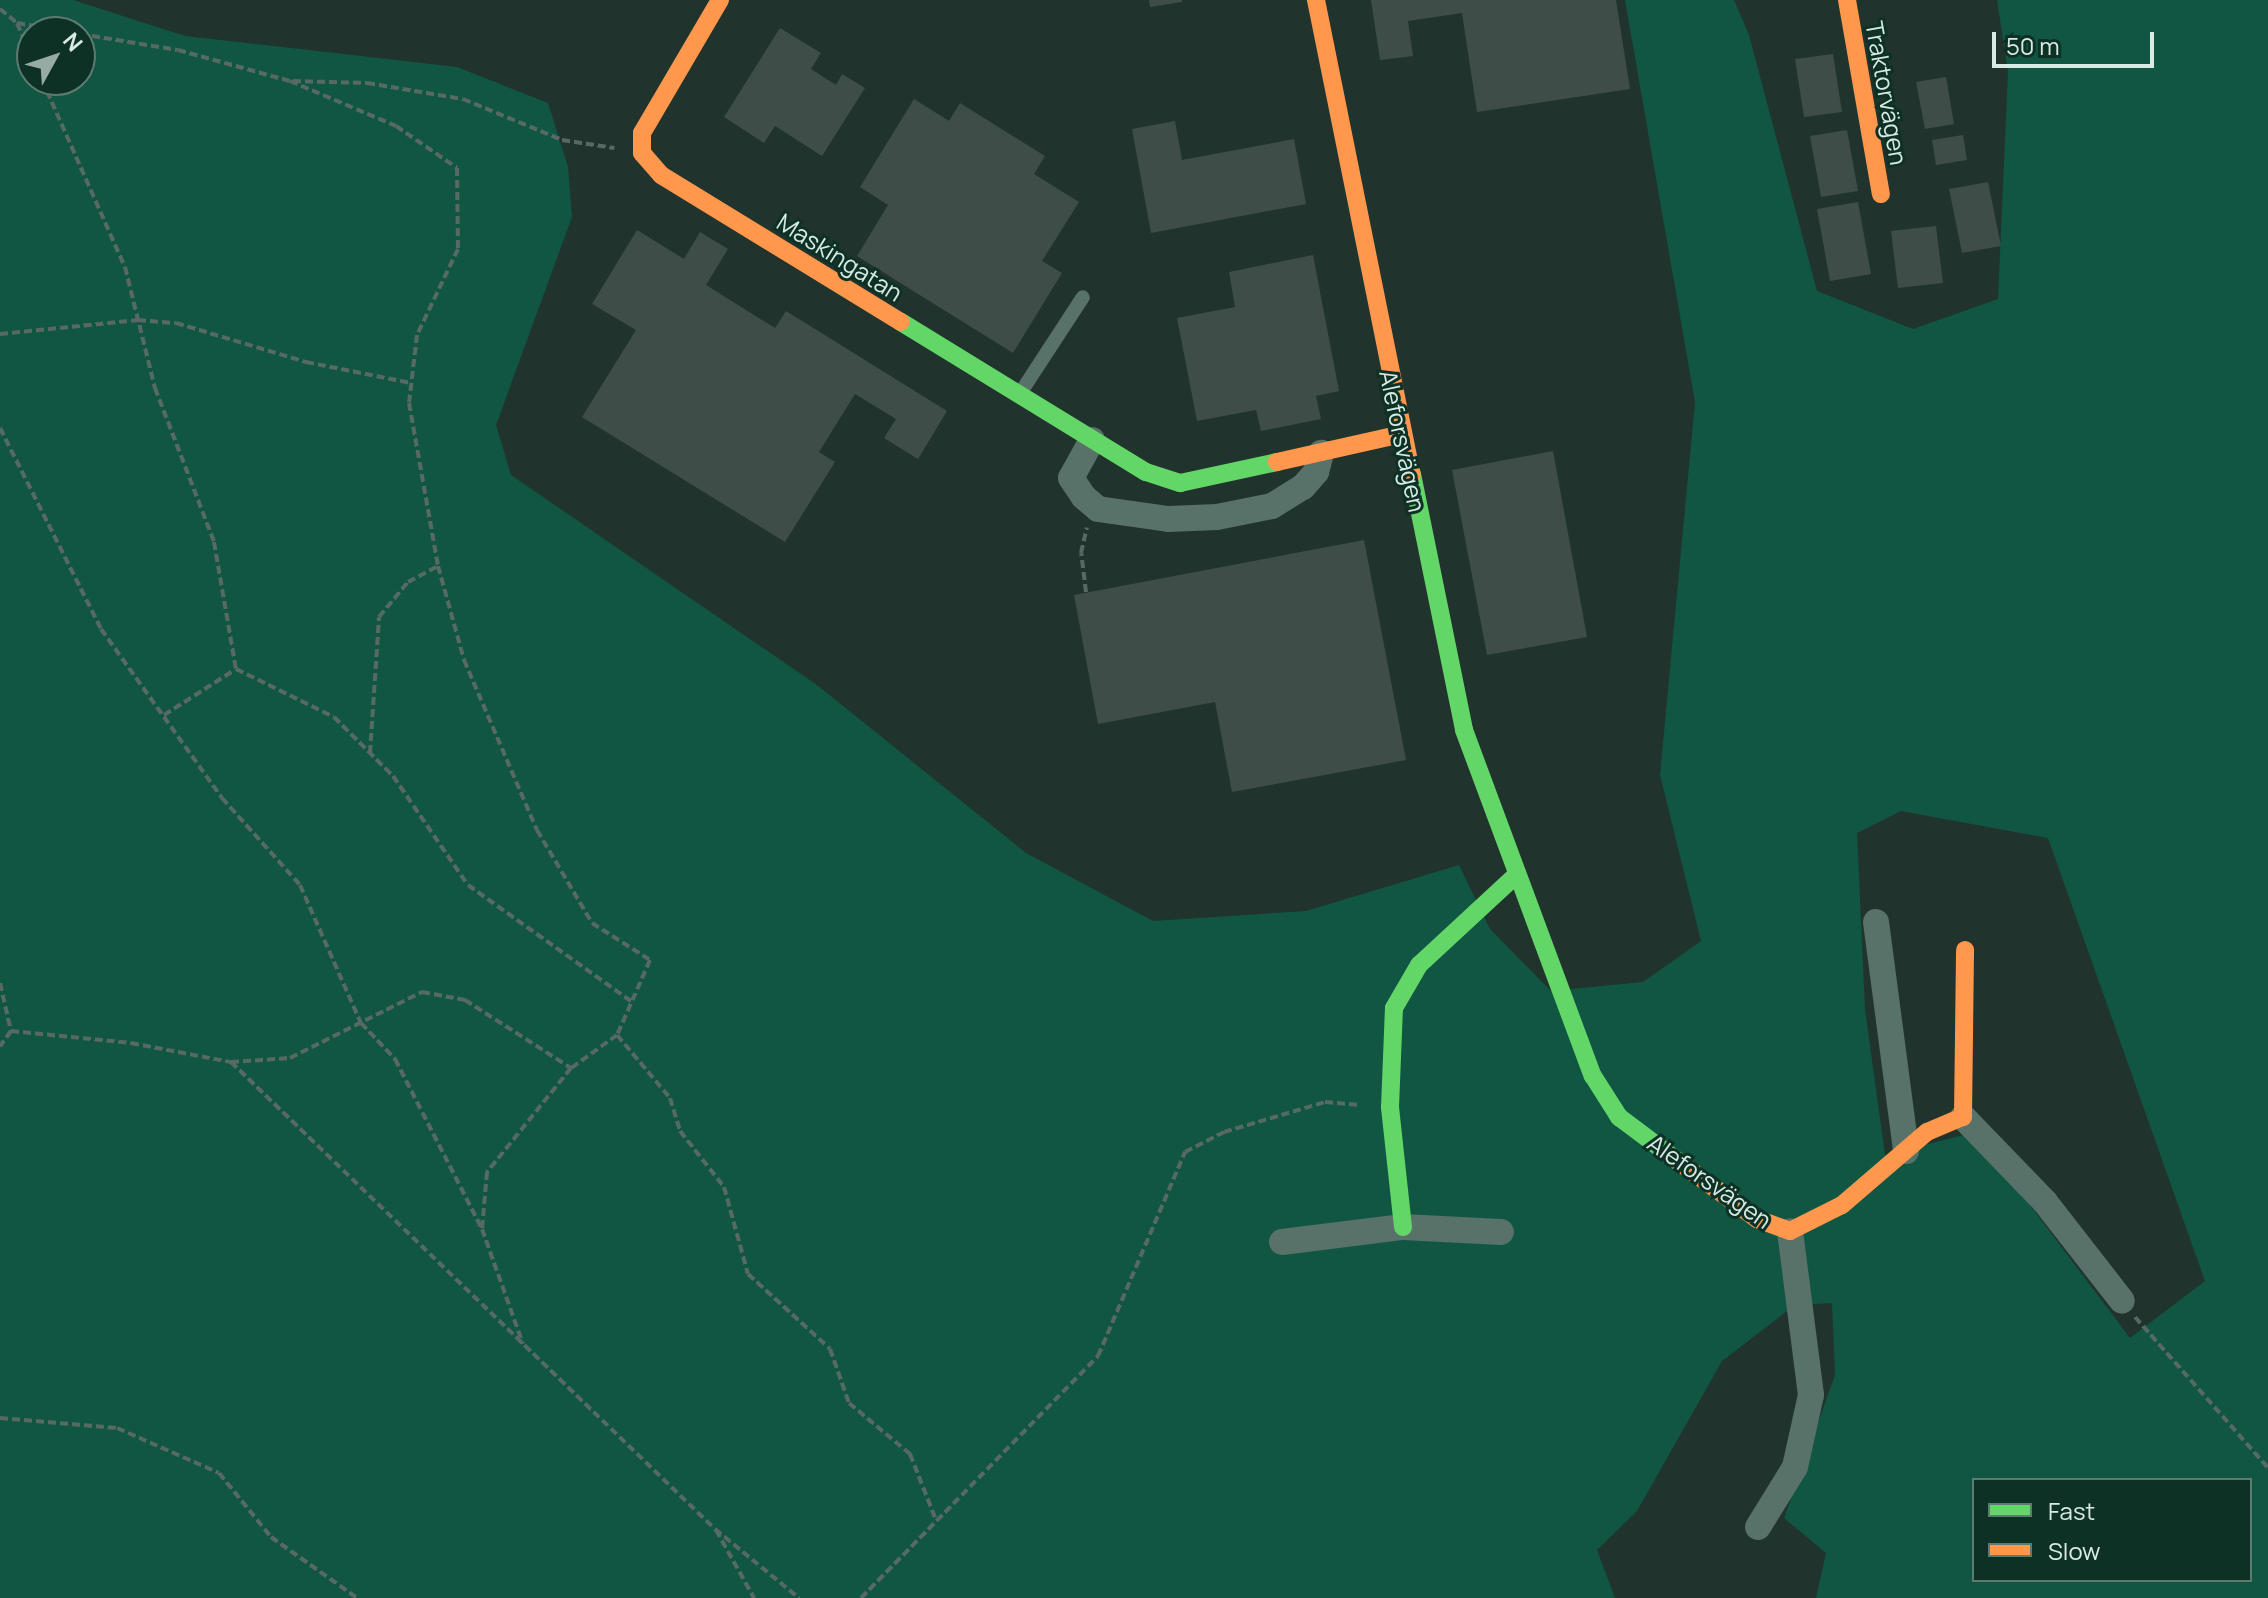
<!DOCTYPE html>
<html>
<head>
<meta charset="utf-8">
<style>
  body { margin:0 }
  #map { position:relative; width:2268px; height:1598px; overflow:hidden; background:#21332d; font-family:Manrope,sans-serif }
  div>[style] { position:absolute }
  .green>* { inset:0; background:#105643 }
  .building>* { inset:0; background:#3e4d48 }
  .path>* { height:4px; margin-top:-2px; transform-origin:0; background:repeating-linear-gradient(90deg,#576963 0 8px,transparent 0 12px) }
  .lane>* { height:14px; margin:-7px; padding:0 7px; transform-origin:7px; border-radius:7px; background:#587169 }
  .street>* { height:26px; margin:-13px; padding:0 13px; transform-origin:13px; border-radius:13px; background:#587169 }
  .fast>* { height:18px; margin:-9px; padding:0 9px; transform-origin:9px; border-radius:9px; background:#63d668 }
  .slow>* { height:18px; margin:-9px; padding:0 9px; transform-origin:9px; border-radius:9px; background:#ff974d }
  span { translate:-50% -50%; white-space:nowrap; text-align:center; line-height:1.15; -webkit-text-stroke:6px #0e3126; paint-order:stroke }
  .street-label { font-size:24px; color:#d7eae3 }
  .legend { position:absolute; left:1972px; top:1478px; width:280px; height:104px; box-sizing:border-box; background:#0e3126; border:2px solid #5e7b72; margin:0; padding:10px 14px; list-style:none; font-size:24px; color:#d7eae3 }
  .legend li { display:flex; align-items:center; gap:16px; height:40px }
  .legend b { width:40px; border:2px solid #5e7b72 }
  .north { position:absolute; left:16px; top:16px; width:80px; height:80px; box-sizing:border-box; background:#0e3126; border:2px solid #5e7b72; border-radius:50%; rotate:50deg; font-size:22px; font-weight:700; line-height:32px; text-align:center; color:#d7eae3 }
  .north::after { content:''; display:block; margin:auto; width:28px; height:36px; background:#97aaa3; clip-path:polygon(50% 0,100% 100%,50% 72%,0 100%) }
  .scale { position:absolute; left:1992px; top:32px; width:162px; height:36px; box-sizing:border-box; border:4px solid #d7eae3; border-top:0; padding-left:10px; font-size:24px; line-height:28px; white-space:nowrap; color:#d7eae3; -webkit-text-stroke:6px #0e3126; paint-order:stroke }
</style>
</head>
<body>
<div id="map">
  <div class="green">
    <i style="clip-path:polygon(evenodd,0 0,73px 0,185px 36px,457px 67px,548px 103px,568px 167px,572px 217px,496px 425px,511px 475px,817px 685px,1026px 853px,1153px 921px,1306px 911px,1459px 865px,1490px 929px,1551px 991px,1643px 982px,1701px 941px,1660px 775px,1695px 402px,1625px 0,1734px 0,1749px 35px,1817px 291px,1913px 329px,1998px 299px,2008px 72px,1997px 0,2268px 0,2268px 1598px,1816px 1598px,1826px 1553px,1784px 1518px,1835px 1375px,1832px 1303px,1795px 1305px,1722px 1361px,1637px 1511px,1597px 1550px,1615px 1598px,0 1598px,0 0,32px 32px,80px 32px,80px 80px,32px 80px,32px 32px,0 0,1901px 811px,2048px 838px,2205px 1281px,2130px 1338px,1975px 1132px,1885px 1155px,1865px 1009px,1857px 833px,1901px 811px,0 0,1974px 1480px,2250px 1480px,2250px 1580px,1974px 1580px,1974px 1480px)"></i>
  </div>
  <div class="building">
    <i style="clip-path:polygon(1149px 0,1182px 0,1182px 2px,1150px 7px)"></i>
    <i style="clip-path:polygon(1371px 0,1616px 0,1630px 89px,1477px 112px,1462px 13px,1408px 21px,1413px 56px,1380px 60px)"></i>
    <i style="clip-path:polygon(780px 28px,821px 53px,811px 69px,836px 85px,842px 74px,865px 88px,822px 156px,775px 126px,764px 143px,724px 117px)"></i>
    <i style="clip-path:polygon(1833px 54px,1842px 112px,1804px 117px,1795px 59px)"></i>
    <i style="clip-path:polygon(1946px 77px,1954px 124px,1925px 129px,1916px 82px)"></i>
    <i style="clip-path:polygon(914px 99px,949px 121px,960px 103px,1045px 156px,1034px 174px,1079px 202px,1042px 261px,1062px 273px,1013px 353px,857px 256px,888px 205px,860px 187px)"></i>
    <i style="clip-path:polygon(1175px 121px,1182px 160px,1294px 139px,1306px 204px,1151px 233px,1132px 129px)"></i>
    <i style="clip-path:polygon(1847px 130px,1858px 191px,1821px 197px,1810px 136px)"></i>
    <i style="clip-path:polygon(1963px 135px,1967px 160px,1936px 165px,1932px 140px)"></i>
    <i style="clip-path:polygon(1988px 182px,2001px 246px,1962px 253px,1949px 189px)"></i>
    <i style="clip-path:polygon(1858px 202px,1871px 274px,1830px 281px,1817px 209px)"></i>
    <i style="clip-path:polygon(1936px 226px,1943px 283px,1898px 288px,1891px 231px)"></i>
    <i style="clip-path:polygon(637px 230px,684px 259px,700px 232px,728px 249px,706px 285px,775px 328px,786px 311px,947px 411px,918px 459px,884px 438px,896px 419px,855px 394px,819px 452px,835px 462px,785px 542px,582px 417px,636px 330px,592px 304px)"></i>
    <i style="clip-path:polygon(1313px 255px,1339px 391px,1316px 396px,1321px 419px,1261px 431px,1256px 410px,1197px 421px,1177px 318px,1235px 307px,1229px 272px)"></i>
    <i style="clip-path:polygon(1553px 451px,1587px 637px,1487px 655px,1452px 470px)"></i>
    <i style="clip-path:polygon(1364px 540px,1406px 760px,1232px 792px,1215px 702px,1098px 724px,1074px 595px)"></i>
  </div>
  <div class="path">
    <i style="left:0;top:9px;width:22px;rotate:39deg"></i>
    <i style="left:17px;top:23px;width:55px;rotate:9.5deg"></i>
    <i style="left:17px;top:23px;width:38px;rotate:67deg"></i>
    <i style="left:80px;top:34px;width:99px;rotate:9.3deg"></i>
    <i style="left:178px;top:50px;width:116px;rotate:15.5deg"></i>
    <i style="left:290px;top:81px;width:115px;rotate:23deg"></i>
    <i style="left:396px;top:126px;width:74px;rotate:34.5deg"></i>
    <i style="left:457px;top:168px;width:81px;rotate:89.3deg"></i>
    <i style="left:458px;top:249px;width:95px;rotate:115.5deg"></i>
    <i style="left:417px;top:335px;width:68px;rotate:96.7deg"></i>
    <i style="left:409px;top:403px;width:166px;rotate:79.9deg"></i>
    <i style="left:438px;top:566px;width:98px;rotate:74.5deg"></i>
    <i style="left:464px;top:660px;width:185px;rotate:66.8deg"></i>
    <i style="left:537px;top:830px;width:108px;rotate:59.4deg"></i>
    <i style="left:592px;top:923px;width:69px;rotate:32.5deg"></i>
    <i style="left:650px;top:960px;width:82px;rotate:113.7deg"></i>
    <i style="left:617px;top:1035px;width:57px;rotate:144.3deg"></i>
    <i style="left:571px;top:1068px;width:134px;rotate:128.9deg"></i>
    <i style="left:487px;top:1172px;width:57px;rotate:95deg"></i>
    <i style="left:482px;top:1229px;width:122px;rotate:70.4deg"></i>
    <i style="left:42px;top:80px;width:205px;rotate:66.1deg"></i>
    <i style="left:125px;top:267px;width:125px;rotate:76.1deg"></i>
    <i style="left:155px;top:388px;width:165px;rotate:69deg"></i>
    <i style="left:214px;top:542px;width:129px;rotate:80.2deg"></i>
    <i style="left:236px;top:669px;width:109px;rotate:26.1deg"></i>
    <i style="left:334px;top:717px;width:83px;rotate:45deg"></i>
    <i style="left:393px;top:776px;width:132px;rotate:55.5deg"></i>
    <i style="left:468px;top:885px;width:201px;rotate:35.5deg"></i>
    <i style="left:293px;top:81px;width:74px;rotate:1.5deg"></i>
    <i style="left:367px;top:83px;width:97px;rotate:9.5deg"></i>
    <i style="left:463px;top:99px;width:107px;rotate:22.5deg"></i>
    <i style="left:562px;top:140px;width:53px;rotate:8.7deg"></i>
    <i style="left:0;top:334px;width:139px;rotate:-5.8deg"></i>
    <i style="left:138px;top:320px;width:38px;rotate:5deg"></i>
    <i style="left:176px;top:323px;width:136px;rotate:16.7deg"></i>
    <i style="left:306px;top:362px;width:107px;rotate:11.3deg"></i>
    <i style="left:0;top:428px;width:225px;rotate:63.3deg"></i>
    <i style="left:101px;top:629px;width:208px;rotate:54.4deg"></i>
    <i style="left:222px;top:798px;width:117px;rotate:48.1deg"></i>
    <i style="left:300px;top:885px;width:151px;rotate:66.2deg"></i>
    <i style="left:361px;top:1023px;width:50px;rotate:46.6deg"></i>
    <i style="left:395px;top:1059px;width:189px;rotate:62.9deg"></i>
    <i style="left:1086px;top:592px;width:39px;rotate:-97deg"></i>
    <i style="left:1081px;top:553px;width:26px;rotate:-77deg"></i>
    <i style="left:164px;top:715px;width:85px;rotate:-32.6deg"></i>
    <i style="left:370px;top:753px;width:136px;rotate:-86.2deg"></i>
    <i style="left:379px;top:617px;width:45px;rotate:-50.4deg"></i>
    <i style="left:408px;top:582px;width:34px;rotate:-28deg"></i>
    <i style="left:0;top:983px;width:49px;rotate:77.1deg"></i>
    <i style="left:11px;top:1031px;width:19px;rotate:126deg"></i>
    <i style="left:11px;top:1031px;width:121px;rotate:5.7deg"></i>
    <i style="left:131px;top:1043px;width:102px;rotate:10.8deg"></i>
    <i style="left:231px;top:1062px;width:673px;rotate:43.98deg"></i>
    <i style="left:715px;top:1529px;width:109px;rotate:39.4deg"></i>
    <i style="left:617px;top:1035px;width:82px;rotate:49.9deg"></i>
    <i style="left:670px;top:1098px;width:34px;rotate:73deg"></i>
    <i style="left:680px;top:1131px;width:71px;rotate:51.8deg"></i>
    <i style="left:724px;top:1187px;width:90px;rotate:74.6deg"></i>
    <i style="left:748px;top:1274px;width:111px;rotate:42.4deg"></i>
    <i style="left:830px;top:1349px;width:57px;rotate:70.6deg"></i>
    <i style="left:849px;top:1403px;width:80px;rotate:39.9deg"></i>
    <i style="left:910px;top:1454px;width:71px;rotate:68.5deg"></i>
    <i style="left:231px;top:1062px;width:59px;rotate:-3.9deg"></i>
    <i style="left:290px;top:1058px;width:148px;rotate:-26.6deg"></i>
    <i style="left:422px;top:992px;width:44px;rotate:10.5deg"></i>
    <i style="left:465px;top:1000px;width:126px;rotate:32.7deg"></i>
    <i style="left:2135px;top:1317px;width:201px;rotate:48.6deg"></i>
    <i style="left:0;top:1418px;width:117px;rotate:4.9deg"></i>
    <i style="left:117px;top:1428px;width:111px;rotate:23.8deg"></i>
    <i style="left:219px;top:1473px;width:82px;rotate:50.9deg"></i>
    <i style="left:271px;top:1537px;width:105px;rotate:35.3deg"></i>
    <i style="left:716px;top:1530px;width:78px;rotate:60.8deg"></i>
    <i style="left:861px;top:1598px;width:339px;rotate:-45.6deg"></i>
    <i style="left:1098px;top:1356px;width:222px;rotate:-66.9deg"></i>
    <i style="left:1185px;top:1152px;width:44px;rotate:-27.1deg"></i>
    <i style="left:1224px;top:1132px;width:105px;rotate:-16.5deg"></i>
    <i style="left:1325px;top:1102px;width:35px;rotate:5deg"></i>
  </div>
  <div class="lane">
    <i style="left:1021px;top:392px;width:113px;rotate:-56.9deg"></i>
  </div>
  <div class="street">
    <i style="left:1092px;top:440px;width:43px;rotate:118.9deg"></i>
    <i style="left:1071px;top:478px;width:23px;rotate:56deg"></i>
    <i style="left:1084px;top:497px;width:18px;rotate:41deg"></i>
    <i style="left:1098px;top:509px;width:71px;rotate:8.1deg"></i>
    <i style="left:1168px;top:519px;width:49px;rotate:-2.3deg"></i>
    <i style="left:1217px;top:517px;width:56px;rotate:-11.3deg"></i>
    <i style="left:1272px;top:506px;width:36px;rotate:-32deg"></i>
    <i style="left:1303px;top:487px;width:20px;rotate:-49deg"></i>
    <i style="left:1316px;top:472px;width:20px;rotate:-75deg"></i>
    <i style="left:1876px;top:922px;width:231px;rotate:82.5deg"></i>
    <i style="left:1963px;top:1117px;width:118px;rotate:46deg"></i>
    <i style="left:2045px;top:1202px;width:125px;rotate:52.1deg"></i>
    <i style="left:1282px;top:1242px;width:122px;rotate:-7.1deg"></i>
    <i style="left:1403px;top:1227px;width:98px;rotate:2.9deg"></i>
    <i style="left:1758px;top:1527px;width:70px;rotate:-58.3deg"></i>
    <i style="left:1795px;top:1467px;width:74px;rotate:-77.5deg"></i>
    <i style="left:1811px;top:1395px;width:165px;rotate:-97.3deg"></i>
  </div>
  <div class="fast">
    <i style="left:901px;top:322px;width:287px;rotate:31.5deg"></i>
    <i style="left:1146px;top:472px;width:36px;rotate:18deg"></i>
    <i style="left:1180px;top:483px;width:99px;rotate:-12.2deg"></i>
    <i style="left:1412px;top:474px;width:261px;rotate:78.5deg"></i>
    <i style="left:1464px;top:730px;width:369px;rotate:69.6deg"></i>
    <i style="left:1593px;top:1076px;width:49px;rotate:57.6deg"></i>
    <i style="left:1619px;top:1117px;width:75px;rotate:36.9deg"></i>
    <i style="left:1403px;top:1227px;width:121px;rotate:-96.2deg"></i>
    <i style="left:1390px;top:1107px;width:99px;rotate:-87.7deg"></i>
    <i style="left:1394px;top:1008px;width:50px;rotate:-59.8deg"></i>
    <i style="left:1419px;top:965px;width:131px;rotate:-42.8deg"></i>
  </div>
  <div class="slow">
    <i style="left:720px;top:0;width:154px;rotate:120.4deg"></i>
    <i style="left:642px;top:133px;width:20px;rotate:90deg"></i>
    <i style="left:642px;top:153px;width:29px;rotate:49deg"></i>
    <i style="left:661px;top:175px;width:281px;rotate:31.5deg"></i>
    <i style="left:1316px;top:0;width:484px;rotate:78.6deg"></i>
    <i style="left:1847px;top:0;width:197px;rotate:80.1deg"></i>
    <i style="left:1277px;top:462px;width:128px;rotate:-12.6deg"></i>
    <i style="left:1679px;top:1162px;width:97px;rotate:36.2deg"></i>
    <i style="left:1757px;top:1219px;width:35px;rotate:20deg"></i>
    <i style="left:1790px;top:1231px;width:58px;rotate:-26.6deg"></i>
    <i style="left:1842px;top:1205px;width:112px;rotate:-40.7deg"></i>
    <i style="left:1927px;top:1132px;width:39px;rotate:-23deg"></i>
    <i style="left:1963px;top:1117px;width:167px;rotate:-89.3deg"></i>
  </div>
  <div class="street-label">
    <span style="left:1887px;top:93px;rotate:80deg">Traktorvägen</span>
    <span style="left:840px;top:257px;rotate:32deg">Maskingatan</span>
    <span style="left:1403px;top:441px;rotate:78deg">Aleforsvägen</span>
    <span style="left:1710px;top:1181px;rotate:35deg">Aleforsvägen</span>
  </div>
  <ul class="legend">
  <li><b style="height:10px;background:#63d668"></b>Fast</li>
  <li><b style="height:10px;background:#ff974d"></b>Slow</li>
  </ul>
  <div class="north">N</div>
  <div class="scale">50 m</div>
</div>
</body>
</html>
